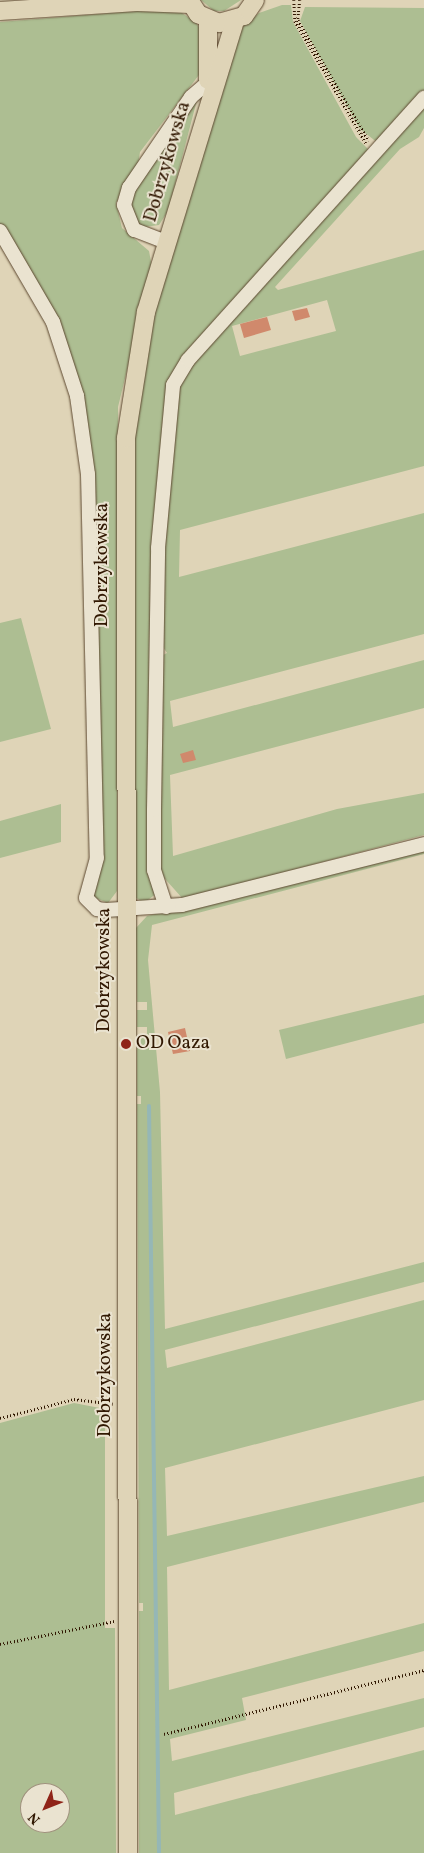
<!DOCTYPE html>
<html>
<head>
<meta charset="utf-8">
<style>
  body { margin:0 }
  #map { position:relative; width:424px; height:1853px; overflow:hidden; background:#dfd4b7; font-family:Vollkorn,serif }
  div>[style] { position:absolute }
  .green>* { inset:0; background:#adbe92 }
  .stream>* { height:4px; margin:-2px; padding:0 2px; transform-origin:2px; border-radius:2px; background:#95b7b6 }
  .building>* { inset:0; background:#d0896c }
  .path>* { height:2.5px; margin-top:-1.25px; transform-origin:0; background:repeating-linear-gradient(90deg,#311802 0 1px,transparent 0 3.5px) }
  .roads { filter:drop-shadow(0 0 1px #5c472f) drop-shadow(0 0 1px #5c472f) }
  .minor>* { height:14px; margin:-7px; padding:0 7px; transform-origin:7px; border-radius:7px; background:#eae3d0 }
  .major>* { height:18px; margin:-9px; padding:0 9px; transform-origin:9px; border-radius:9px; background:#dfd4b7 }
  .dots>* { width:14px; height:14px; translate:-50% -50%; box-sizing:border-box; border:2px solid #eae3d0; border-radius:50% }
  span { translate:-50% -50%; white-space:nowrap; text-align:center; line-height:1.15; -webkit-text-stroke:4px #eae3d0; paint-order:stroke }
  .street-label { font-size:19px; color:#311802 }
  .poi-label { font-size:19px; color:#311802 }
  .left { translate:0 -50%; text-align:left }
  .north { position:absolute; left:20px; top:1783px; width:50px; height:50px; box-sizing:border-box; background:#eae3d0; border:1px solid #a0927e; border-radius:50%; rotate:226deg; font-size:14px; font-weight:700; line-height:20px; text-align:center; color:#311802 }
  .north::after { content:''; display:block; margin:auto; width:18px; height:22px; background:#8f2418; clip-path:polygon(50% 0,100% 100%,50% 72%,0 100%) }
</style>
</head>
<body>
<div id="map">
  <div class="green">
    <i style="clip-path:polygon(201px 0,241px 0,224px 11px,214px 11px)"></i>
    <i style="clip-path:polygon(282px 5px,291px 5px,293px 22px,356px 137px,370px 151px,168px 388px,157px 893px,144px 903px,135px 897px,132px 443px,154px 312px,241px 28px,259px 13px)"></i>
    <i style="clip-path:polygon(305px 7px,424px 8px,424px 94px,378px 143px,360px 129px,300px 21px)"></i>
    <i style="clip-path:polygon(147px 10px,179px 11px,194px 21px,203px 32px,202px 71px,140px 152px,138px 165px,116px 203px,122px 228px,149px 251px,152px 267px,118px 407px,117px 891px,108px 903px,93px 897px,91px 471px,41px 288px,0 226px,0 22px)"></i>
    <i style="clip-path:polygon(197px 100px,168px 211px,159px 225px,144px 227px,137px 224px,129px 203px,132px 196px)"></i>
    <i style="clip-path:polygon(evenodd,424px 101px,424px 128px,419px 137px,400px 149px,275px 287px,278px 290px,424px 250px,424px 466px,180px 530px,179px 577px,424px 513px,424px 634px,170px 701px,173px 727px,424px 660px,424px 708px,170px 775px,173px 856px,337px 809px,424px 793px,424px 835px,183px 899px,158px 871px,163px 655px,167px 653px,159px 641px,170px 413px,183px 373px,424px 101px,327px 300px,336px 331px,240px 356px,232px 326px,327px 300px)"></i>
    <i style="clip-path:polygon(21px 618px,51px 729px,0 742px,0 623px)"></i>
    <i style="clip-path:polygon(61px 804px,61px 842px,0 858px,0 821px)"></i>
    <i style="clip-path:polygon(424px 847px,424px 854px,152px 925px,148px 960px,160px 1092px,165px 1329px,424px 1262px,424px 1282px,165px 1350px,167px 1368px,424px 1300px,424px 1400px,165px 1468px,167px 1536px,424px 1476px,424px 1502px,167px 1567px,169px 1690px,424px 1623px,424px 1651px,242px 1698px,246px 1720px,170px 1739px,172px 1761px,424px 1698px,424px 1727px,174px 1793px,175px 1815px,424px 1750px,424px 1853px,139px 1853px,139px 1611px,143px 1611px,143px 1603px,139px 1603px,137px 1104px,141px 1104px,141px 1096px,137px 1096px,137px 1037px,147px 1036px,147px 1027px,137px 1027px,137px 1010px,147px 1010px,147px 1002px,137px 1002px,136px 928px,147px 916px)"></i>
    <i style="clip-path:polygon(424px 995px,424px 1023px,286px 1059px,279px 1030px)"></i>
    <i style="clip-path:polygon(evenodd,74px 1403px,105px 1409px,105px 1628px,115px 1628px,116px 1853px,0 1853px,0 1423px,74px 1403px,30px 1793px,60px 1793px,60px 1823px,30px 1823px,30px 1793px)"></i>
  </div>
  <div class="stream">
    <i style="left:149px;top:1106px;width:747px;rotate:89.23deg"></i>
  </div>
  <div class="building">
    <i style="clip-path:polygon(307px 308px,310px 317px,295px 321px,292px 311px)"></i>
    <i style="clip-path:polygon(267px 317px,271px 330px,244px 338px,240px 324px)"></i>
    <i style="clip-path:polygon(193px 750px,196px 760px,183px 763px,180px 754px)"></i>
    <i style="clip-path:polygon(185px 1028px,190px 1051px,173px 1054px,168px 1032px)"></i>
  </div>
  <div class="path">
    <i style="left:294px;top:0;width:21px;rotate:87deg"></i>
    <i style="left:295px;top:21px;width:141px;rotate:59.8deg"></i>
    <i style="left:300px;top:0;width:20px;rotate:96deg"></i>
    <i style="left:298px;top:20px;width:140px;rotate:59.6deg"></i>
    <i style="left:0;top:1418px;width:76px;rotate:-14.4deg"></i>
    <i style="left:74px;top:1399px;width:39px;rotate:7deg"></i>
    <i style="left:0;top:1644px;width:117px;rotate:-11.3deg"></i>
    <i style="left:164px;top:1734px;width:268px;rotate:-13.8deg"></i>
  </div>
  <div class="roads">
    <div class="minor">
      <i style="left:0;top:231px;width:105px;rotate:59.8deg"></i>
      <i style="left:53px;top:322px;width:78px;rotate:72deg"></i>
      <i style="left:77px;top:396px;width:79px;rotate:82deg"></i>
      <i style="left:88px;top:474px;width:384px;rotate:88.7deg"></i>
      <i style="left:97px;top:858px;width:41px;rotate:105.4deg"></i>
      <i style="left:86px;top:898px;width:16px;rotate:45deg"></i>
      <i style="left:97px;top:909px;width:9px;rotate:6deg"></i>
      <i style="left:106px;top:910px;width:76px;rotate:-3.8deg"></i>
      <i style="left:182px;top:905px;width:250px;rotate:-14.1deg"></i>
      <i style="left:166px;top:242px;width:34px;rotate:-159deg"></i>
      <i style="left:134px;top:230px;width:27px;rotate:-112deg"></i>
      <i style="left:124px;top:205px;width:18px;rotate:-74deg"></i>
      <i style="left:129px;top:188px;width:110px;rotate:-55.7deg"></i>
      <i style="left:191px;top:97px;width:23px;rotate:-41deg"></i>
      <i style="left:166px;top:907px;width:39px;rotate:-108deg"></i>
      <i style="left:154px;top:870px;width:60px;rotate:-90deg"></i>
      <i style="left:154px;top:810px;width:262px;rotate:-89.1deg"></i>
      <i style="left:158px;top:548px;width:164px;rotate:-84.7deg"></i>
      <i style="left:173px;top:385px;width:29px;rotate:-59deg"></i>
      <i style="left:188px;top:360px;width:353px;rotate:-48deg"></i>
    </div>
    <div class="major">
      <i style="left:189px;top:0;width:17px;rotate:57deg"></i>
      <i style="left:198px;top:14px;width:23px;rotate:23deg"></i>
      <i style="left:219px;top:23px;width:26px;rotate:-16deg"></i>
      <i style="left:244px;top:16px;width:19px;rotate:-55deg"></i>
      <i style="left:0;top:11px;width:137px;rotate:-3.8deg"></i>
      <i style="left:137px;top:2px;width:53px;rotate:2.2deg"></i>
      <i style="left:208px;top:21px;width:59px;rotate:90deg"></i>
      <i style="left:128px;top:1853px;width:1415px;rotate:-90.08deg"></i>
      <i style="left:126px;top:438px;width:128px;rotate:-81deg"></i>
      <i style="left:146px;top:312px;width:304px;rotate:-73deg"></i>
    </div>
  </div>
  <div class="dots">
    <i style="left:126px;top:1044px;background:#8f2418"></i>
  </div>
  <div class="street-label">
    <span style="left:168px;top:162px;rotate:-74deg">Dobrzykowska</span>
    <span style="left:103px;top:565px;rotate:-90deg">Dobrzykowska</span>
    <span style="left:105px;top:970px;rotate:-90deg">Dobrzykowska</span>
    <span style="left:106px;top:1375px;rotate:-90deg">Dobrzykowska</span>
  </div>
  <div class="poi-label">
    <span class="left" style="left:136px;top:1044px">OD Oaza</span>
  </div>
  <div class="north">N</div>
</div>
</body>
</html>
